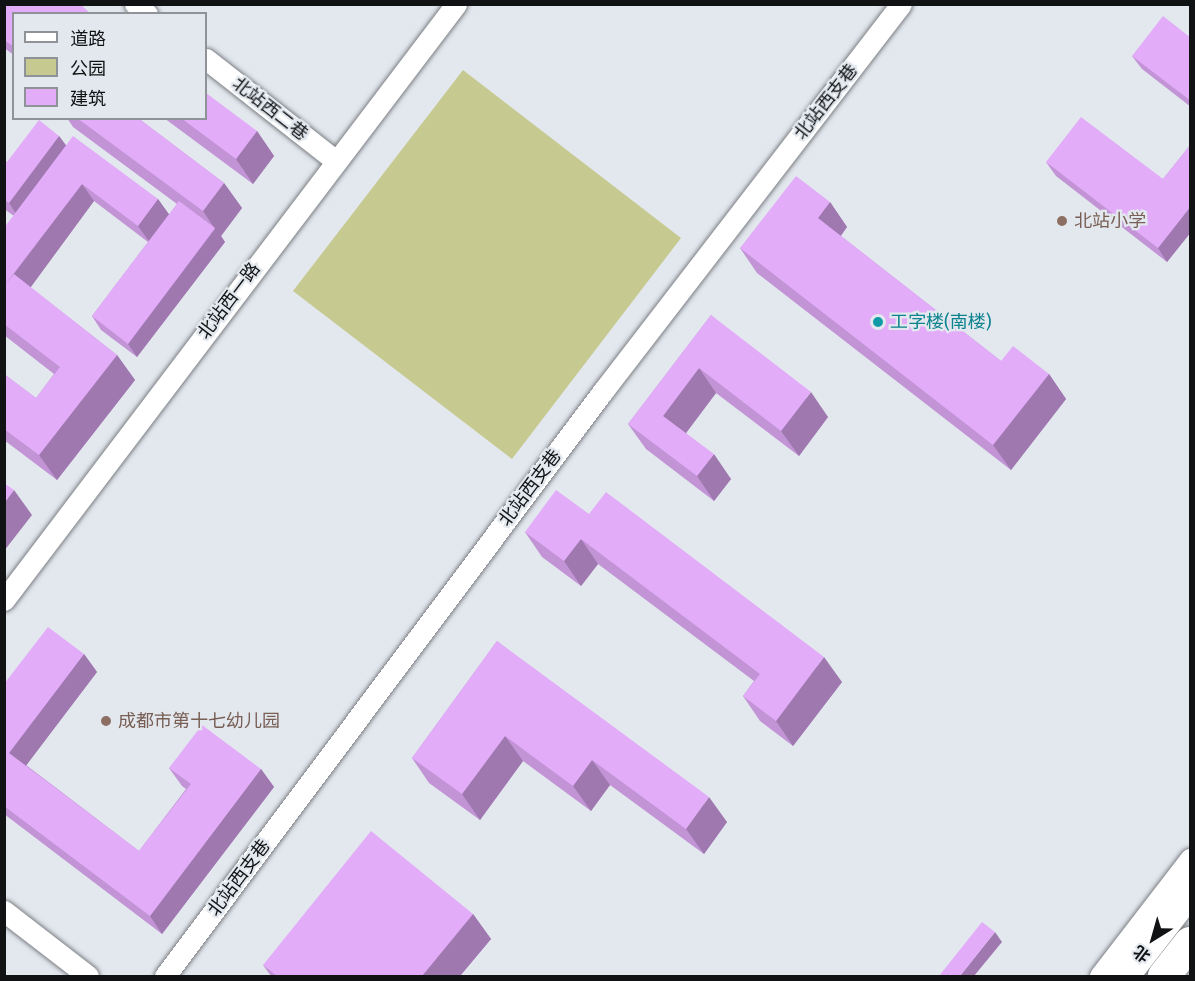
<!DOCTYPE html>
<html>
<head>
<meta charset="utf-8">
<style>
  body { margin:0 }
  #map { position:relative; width:1195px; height:981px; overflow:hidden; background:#e3e8ee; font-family:"Fira Sans","Noto Sans SC",sans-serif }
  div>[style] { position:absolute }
  .green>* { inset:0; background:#c7ca90 }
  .roads { filter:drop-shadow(0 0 2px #7b7f84) drop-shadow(0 0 2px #7b7f84) }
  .minor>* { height:21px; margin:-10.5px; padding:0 10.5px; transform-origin:10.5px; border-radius:10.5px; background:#fff }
  .highway>* { height:32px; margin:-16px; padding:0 16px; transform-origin:16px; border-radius:16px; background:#fff }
  .wall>* { inset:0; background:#c294d6 }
  .shaded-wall>* { inset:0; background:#9e78ae }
  .building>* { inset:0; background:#e2acf9 }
  .dots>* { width:16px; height:16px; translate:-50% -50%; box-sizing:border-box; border:3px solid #e3e8ee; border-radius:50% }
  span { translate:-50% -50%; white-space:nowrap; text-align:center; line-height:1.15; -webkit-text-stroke:4.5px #e3e8ee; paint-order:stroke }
  .street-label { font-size:18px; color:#101214 }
  .education-label { font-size:18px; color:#785e54 }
  .left { translate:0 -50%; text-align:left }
  .culture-label { font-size:18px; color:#0d838f }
  .frame { position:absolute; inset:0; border:6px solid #101214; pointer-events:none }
  .legend { position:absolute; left:12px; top:12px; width:195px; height:108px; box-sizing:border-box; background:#e3e8ee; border:2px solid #8f9297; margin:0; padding:8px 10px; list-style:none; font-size:18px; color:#101214 }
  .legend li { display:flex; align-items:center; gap:12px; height:30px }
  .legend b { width:30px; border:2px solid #8f9297 }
  .north { position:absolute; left:1123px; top:909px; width:60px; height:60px; -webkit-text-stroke:4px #e3e8ee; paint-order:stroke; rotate:217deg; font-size:16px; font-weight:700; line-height:24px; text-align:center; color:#101214 }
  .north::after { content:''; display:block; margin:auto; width:21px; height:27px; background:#101214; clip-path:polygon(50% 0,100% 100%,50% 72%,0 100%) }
</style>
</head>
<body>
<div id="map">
  <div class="green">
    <i style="clip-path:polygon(463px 70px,681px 238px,512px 459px,293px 291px)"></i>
  </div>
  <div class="roads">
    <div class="minor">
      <i style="left:135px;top:4px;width:16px;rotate:40deg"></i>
      <i style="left:206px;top:59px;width:164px;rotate:38.1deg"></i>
      <i style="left:4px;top:600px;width:748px;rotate:-52.82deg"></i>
      <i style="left:4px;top:911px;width:106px;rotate:37.7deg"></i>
      <i style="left:165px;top:976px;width:731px;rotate:-53.18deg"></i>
      <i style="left:603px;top:391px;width:488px;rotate:-52.4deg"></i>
      <i style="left:1100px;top:976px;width:148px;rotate:-52.4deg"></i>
    </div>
    <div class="highway">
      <i style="left:1123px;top:976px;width:109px;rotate:-52.1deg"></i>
      <i style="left:1164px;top:976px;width:42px;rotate:-51.8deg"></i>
    </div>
  </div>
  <div class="wall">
    <i style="clip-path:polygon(4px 4px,14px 14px,14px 55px,4px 48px)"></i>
    <i style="clip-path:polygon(1191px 38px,1191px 107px,1142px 69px,1132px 56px)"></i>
    <i style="clip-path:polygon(67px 118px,138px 118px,224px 183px,242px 208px,221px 236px,225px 242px,137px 357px,101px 330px,92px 316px,148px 242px,94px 201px,30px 287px,117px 355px,135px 380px,57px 480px,4px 440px,4px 374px,36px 398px,54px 374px,4px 335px,4px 228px,14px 216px,4px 209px,4px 161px,7px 162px,59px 136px,66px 145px,158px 199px,169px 215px,177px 204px,73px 127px)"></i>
    <i style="clip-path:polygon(164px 118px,206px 118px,257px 131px,274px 156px,253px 184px)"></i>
    <i style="clip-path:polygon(1191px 144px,1191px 232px,1167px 262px,1056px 176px,1046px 162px,1163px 179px)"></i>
    <i style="clip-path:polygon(830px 202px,847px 227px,841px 236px,1001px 361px,1049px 374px,1066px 399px,1011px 470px,757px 273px,740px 248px)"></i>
    <i style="clip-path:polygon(711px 315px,828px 417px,799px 456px,716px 393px,686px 433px,731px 479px,714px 501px,646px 449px,628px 424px)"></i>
    <i style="clip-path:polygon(589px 514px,842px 682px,793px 746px,760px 721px,743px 696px,754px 681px,598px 564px,581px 586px,542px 557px,525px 532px)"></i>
    <i style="clip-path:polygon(497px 641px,727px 822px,704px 854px,610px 785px,591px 811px,523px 761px,480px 820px,429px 783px,412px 758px)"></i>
    <i style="clip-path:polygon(84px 654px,97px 672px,26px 765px,139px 851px,186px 789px,182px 786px,169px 768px,261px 769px,274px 787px,162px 934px,4px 814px,4px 684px)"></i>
    <i style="clip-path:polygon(473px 914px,491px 939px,460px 976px,271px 976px,263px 965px)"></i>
  </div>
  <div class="shaded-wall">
    <i style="clip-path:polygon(257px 131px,274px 156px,253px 184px,236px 159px)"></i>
    <i style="clip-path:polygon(59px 136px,72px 154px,21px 221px,9px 203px)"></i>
    <i style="clip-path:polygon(224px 183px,242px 208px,221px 236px,225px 242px,137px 357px,128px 344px,215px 229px,203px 211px)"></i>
    <i style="clip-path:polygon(82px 184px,94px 201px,17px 306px,4px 287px)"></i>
    <i style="clip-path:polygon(158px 199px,171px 217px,151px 244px,138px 226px)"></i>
    <i style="clip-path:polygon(830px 202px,847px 227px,835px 243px,818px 218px)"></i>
    <i style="clip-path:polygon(1191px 206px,1191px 232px,1167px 262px,1158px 248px)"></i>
    <i style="clip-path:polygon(117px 355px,135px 380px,57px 480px,39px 455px)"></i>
    <i style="clip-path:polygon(699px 368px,716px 393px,680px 441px,663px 416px)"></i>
    <i style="clip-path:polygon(1049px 374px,1066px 399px,1011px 470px,993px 445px)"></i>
    <i style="clip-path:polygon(811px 392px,828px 417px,799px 456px,781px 431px)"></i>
    <i style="clip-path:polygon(714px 454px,731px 479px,714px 501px,697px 476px)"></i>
    <i style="clip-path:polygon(14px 490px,32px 515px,4px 551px,4px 503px)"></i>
    <i style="clip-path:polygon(581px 539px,598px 564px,581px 586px,564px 561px)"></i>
    <i style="clip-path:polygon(84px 654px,97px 672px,22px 771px,9px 753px)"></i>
    <i style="clip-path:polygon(824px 657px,842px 682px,793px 746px,776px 721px)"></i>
    <i style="clip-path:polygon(505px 736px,523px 761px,480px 820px,462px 794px)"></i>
    <i style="clip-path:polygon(592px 760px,610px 785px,591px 811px,573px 786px)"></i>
    <i style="clip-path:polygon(261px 769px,274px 787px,162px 934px,150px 916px)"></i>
    <i style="clip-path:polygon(709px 797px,727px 822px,704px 854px,686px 829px)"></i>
    <i style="clip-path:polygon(473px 914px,491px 939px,460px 976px,422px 976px)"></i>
    <i style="clip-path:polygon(995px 932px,1002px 942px,974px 976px,960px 976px)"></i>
  </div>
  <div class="building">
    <i style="clip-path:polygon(4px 4px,80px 4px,91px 14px,14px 14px,14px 47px,4px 40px)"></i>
    <i style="clip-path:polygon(1163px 16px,1191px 38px,1191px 101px,1132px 56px)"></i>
    <i style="clip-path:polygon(206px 93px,257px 131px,236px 159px,181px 118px,206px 118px)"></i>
    <i style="clip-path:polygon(1081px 117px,1163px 179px,1191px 144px,1191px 206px,1158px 248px,1046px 162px)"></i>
    <i style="clip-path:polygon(77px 118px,138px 118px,224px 183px,203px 211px)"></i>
    <i style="clip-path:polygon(39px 120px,59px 136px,9px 203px,4px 200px,4px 161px,7px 162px)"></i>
    <i style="clip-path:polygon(73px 136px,158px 199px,138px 226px,82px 184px,4px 286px,4px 228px)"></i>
    <i style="clip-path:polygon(796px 176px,830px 202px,818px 218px,1001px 361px,1013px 346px,1049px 374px,993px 445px,740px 248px)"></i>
    <i style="clip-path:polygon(179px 201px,215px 228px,128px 344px,92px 316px)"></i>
    <i style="clip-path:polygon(14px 274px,117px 355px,39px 455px,4px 429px,4px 374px,36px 398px,60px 367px,4px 324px,4px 286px)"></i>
    <i style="clip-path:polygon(711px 315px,811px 392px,781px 431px,699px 368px,663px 416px,714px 454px,697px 476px,628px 424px)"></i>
    <i style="clip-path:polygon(4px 483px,14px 490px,4px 503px)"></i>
    <i style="clip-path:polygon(556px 490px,589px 514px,606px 492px,824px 657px,776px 721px,743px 696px,760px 674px,581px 539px,564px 561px,525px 532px)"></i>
    <i style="clip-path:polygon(48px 627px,84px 654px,9px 753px,139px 851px,191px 784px,169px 768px,202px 725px,261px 769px,150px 916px,4px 806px,4px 684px)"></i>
    <i style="clip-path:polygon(497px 641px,709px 797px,686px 829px,592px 760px,573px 786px,505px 736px,462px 794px,412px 758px)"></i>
    <i style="clip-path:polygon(371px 831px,473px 914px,422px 976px,277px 976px,263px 965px)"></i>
    <i style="clip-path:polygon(982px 922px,995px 932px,960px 976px,939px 976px)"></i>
  </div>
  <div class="dots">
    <i style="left:1062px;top:221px;background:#8d6e63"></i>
    <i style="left:878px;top:322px;background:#0f9aa8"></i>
    <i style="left:106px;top:721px;background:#8d6e63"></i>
  </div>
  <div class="street-label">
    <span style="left:826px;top:102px;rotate:-52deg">北站西支巷</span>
    <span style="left:270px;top:109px;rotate:38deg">北站西二巷</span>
    <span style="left:229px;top:301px;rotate:-53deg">北站西一路</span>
    <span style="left:530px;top:488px;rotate:-53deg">北站西支巷</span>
    <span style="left:239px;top:878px;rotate:-53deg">北站西支巷</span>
  </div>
  <div class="education-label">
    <span class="left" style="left:1074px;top:221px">北站小学</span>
    <span class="left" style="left:118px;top:721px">成都市第十七幼儿园</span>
  </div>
  <div class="culture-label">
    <span class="left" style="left:890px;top:322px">工字楼(南楼)</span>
  </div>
  <div class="frame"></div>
  <ul class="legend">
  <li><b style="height:8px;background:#fff"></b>道路</li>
  <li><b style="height:16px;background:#c7ca90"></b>公园</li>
  <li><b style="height:16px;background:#e2acf9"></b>建筑</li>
  </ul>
  <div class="north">北</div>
</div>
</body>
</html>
